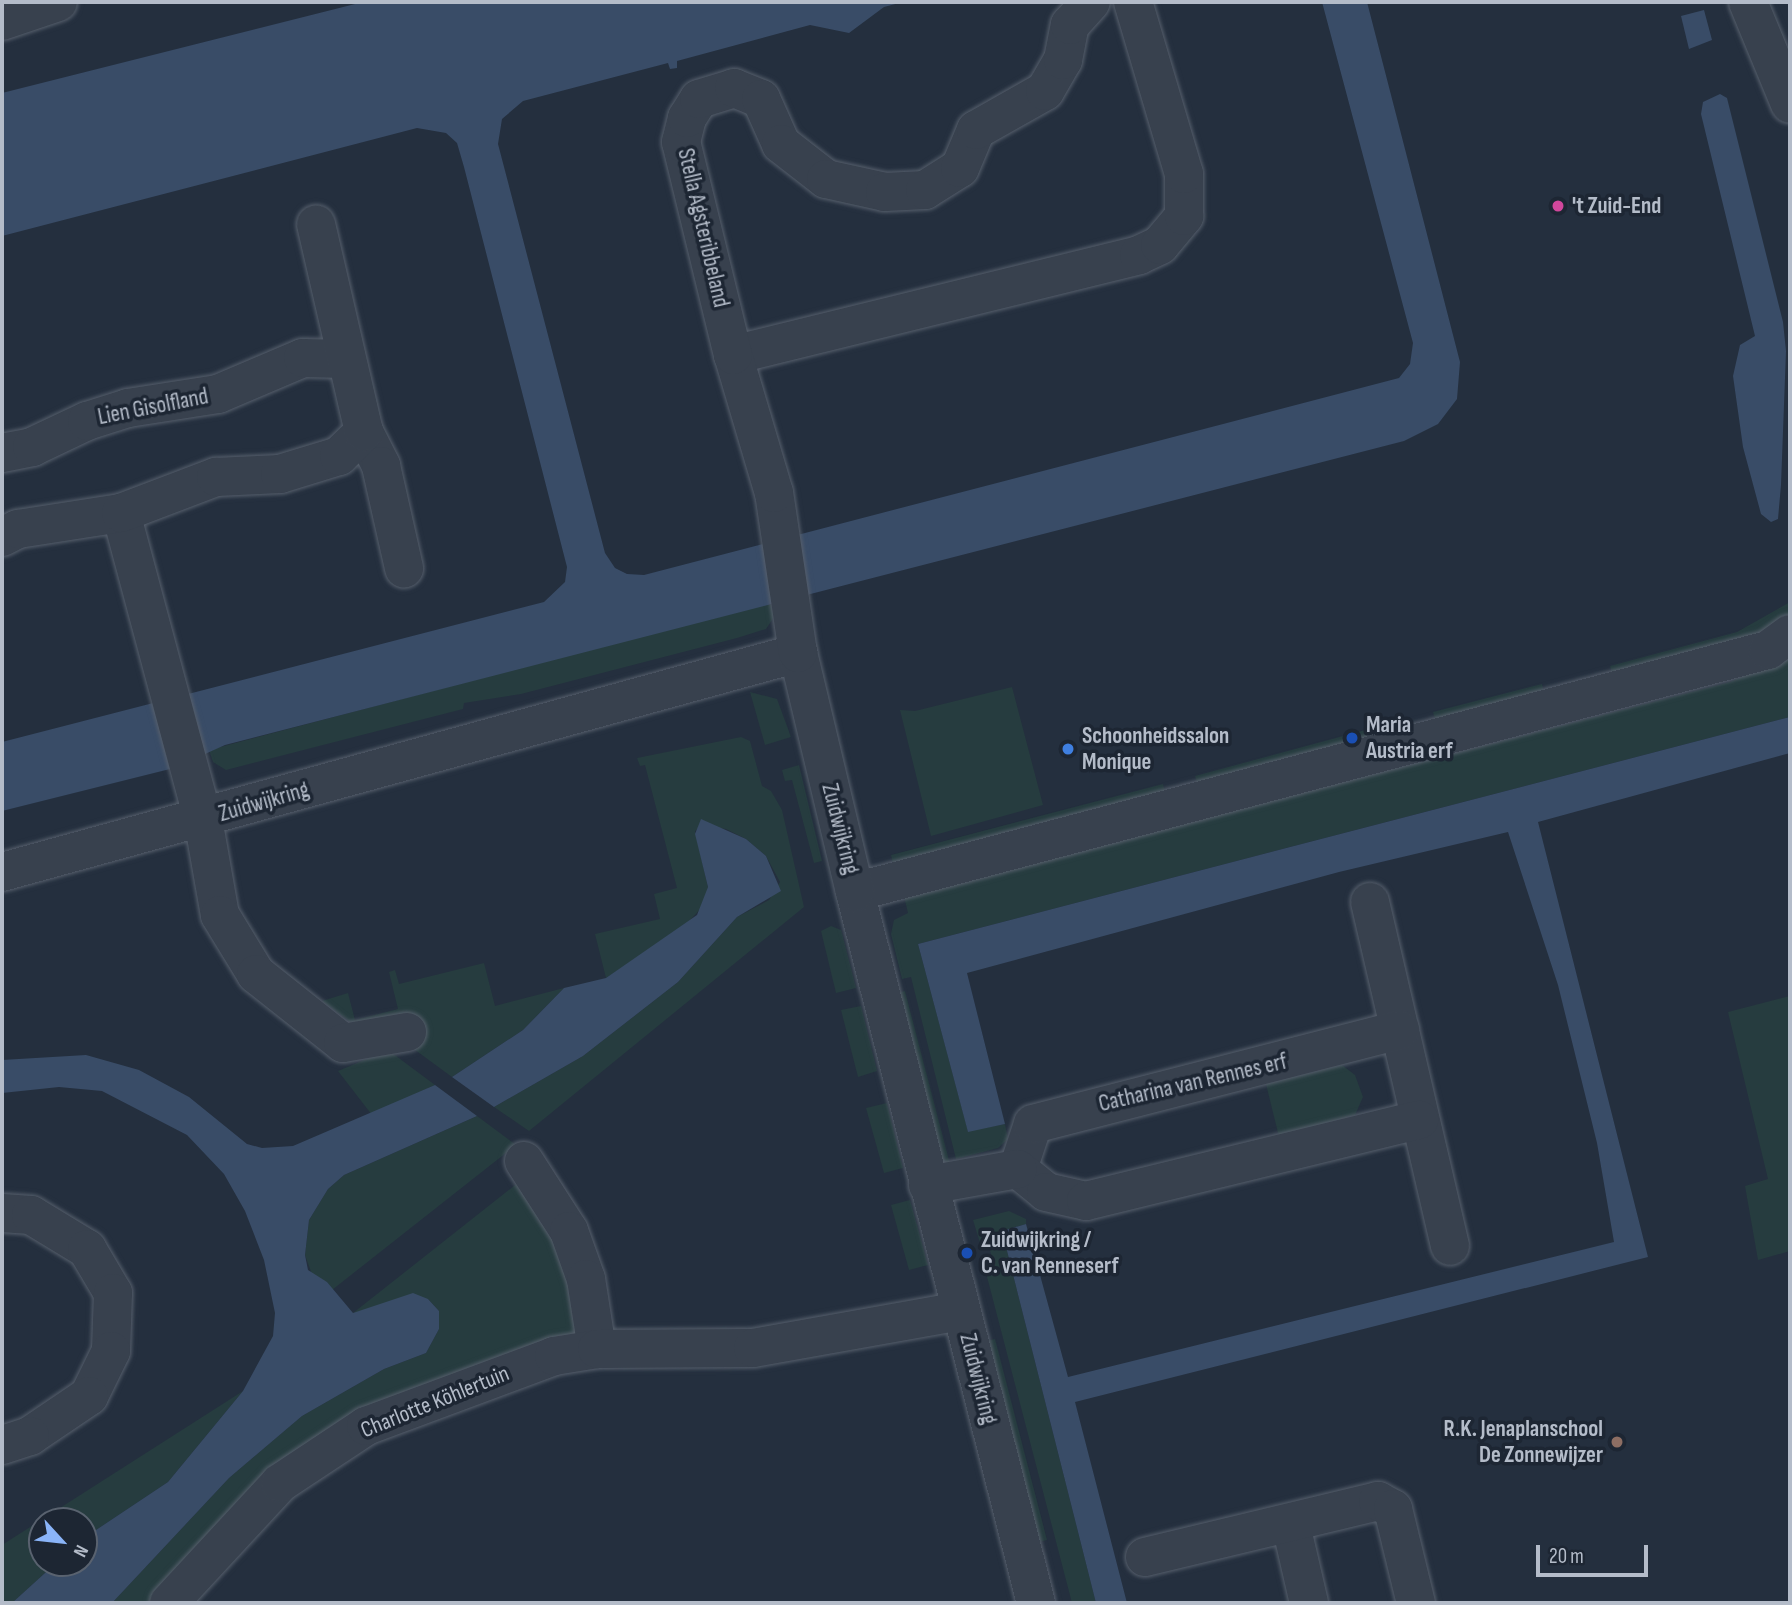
<!DOCTYPE html>
<html>
<head>
<meta charset="utf-8">
<style>
  body { margin:0 }
  #map { position:relative; width:1792px; height:1605px; overflow:hidden; background:#242f3e; font-family:"Sofia Sans Condensed",sans-serif }
  div>[style] { position:absolute }
  .green>* { inset:0; background:#263c3f }
  .water>* { inset:0; background:#394c67 }
  .roads { filter:drop-shadow(0 0 2px #565f6c) drop-shadow(0 0 2px #565f6c) }
  .minor>* { height:38px; margin:-19px; padding:0 19px; transform-origin:19px; border-radius:19px; background:#38414e }
  .dots>* { width:19px; height:19px; translate:-50% -50%; box-sizing:border-box; border:4px solid #1d2633; border-radius:50% }
  span { translate:-50% -50%; white-space:nowrap; text-align:center; line-height:1.15; -webkit-text-stroke:7px #1d2633; paint-order:stroke }
  .poi-label { font-size:23px; color:#b4bcc9; font-weight:700 }
  .left { translate:0 -50%; text-align:left }
  .right { translate:-100% -50%; text-align:right }
  .street-label { font-size:23px; color:#b4bcc9 }
  .frame { position:absolute; inset:0; border:4px solid #b4bcc9; pointer-events:none }
  .north { position:absolute; left:28px; top:1507px; width:70px; height:70px; box-sizing:border-box; background:#1d2633; border:2px solid #59626f; border-radius:50%; rotate:117deg; font-size:19px; font-weight:700; line-height:28px; text-align:center; color:#b4bcc9 }
  .north::after { content:''; display:block; margin:auto; width:24px; height:32px; background:#8ab4f8; clip-path:polygon(50% 0,100% 100%,50% 72%,0 100%) }
  .scale { position:absolute; left:1536px; top:1545px; width:112px; height:32px; box-sizing:border-box; border:4px solid #b4bcc9; border-top:0; padding-left:9px; font-size:21px; line-height:24px; white-space:nowrap; color:#b4bcc9; -webkit-text-stroke:5px #1d2633; paint-order:stroke }
</style>
</head>
<body>
<div id="map">
  <div class="green">
    <i style="clip-path:polygon(1790px 602px,1790px 614px,1764px 632px,1613px 677px,1610px 666px,1737px 632px)"></i>
    <i style="clip-path:polygon(761px 604px,771px 605px,774px 617px,766px 629px,737px 638px,521px 694px,464px 703px,463px 709px,226px 770px,213px 762px,209px 750px)"></i>
    <i style="clip-path:polygon(1790px 656px,1790px 717px,918px 944px,968px 1131px,1005px 1124px,1008px 1139px,998px 1148px,956px 1159px,911px 977px,902px 979px,891px 934px,894px 920px,908px 913px,904px 896px,1730px 682px)"></i>
    <i style="clip-path:polygon(1542px 684px,1544px 694px,1436px 722px,1433px 712px)"></i>
    <i style="clip-path:polygon(1012px 687px,1043px 805px,931px 836px,900px 710px,915px 711px)"></i>
    <i style="clip-path:polygon(750px 692px,777px 699px,791px 737px,765px 745px)"></i>
    <i style="clip-path:polygon(1395px 722px,1391px 735px,1198px 785px,1195px 776px)"></i>
    <i style="clip-path:polygon(741px 737px,750px 741px,762px 786px,771px 791px,782px 810px,804px 907px,529px 1131px,494px 1107px,583px 1056px,678px 982px,737px 917px,769px 900px,780px 882px,766px 856px,746px 839px,726px 829px,701px 826px,695px 831px,708px 887px,704px 905px,681px 930px,606px 978px,595px 934px,660px 919px,654px 894px,677px 888px,645px 765px,640px 766px,637px 758px)"></i>
    <i style="clip-path:polygon(799px 765px,822px 861px,814px 863px,792px 780px,785px 781px,782px 770px)"></i>
    <i style="clip-path:polygon(1163px 784px,1165px 792px,893px 864px,891px 855px)"></i>
    <i style="clip-path:polygon(831px 926px,841px 930px,856px 988px,836px 993px,821px 931px)"></i>
    <i style="clip-path:polygon(484px 963px,495px 1006px,564px 988px,523px 1030px,452px 1077px,407px 1044px,349px 1021px,322px 1001px,348px 993px,355px 1020px,398px 1009px,389px 972px,395px 970px,399px 984px)"></i>
    <i style="clip-path:polygon(905px 991px,952px 1172px,942px 1168px,894px 994px)"></i>
    <i style="clip-path:polygon(1790px 996px,1790px 1251px,1758px 1260px,1745px 1186px,1768px 1179px,1728px 1012px)"></i>
    <i style="clip-path:polygon(861px 1006px,877px 1071px,858px 1077px,841px 1010px)"></i>
    <i style="clip-path:polygon(388px 1050px,435px 1085px,372px 1115px,338px 1071px)"></i>
    <i style="clip-path:polygon(1342px 1065px,1355px 1075px,1363px 1097px,1355px 1115px,1279px 1137px,1266px 1084px)"></i>
    <i style="clip-path:polygon(887px 1103px,903px 1168px,884px 1173px,866px 1108px)"></i>
    <i style="clip-path:polygon(477px 1116px,516px 1145px,332px 1290px,327px 1282px,313px 1277px,305px 1255px,309px 1220px,328px 1189px,344px 1175px)"></i>
    <i style="clip-path:polygon(519px 1182px,557px 1240px,581px 1335px,378px 1408px,160px 1603px,112px 1603px,229px 1478px,302px 1416px,384px 1369px,426px 1353px,439px 1329px,439px 1311px,428px 1299px,353px 1313px)"></i>
    <i style="clip-path:polygon(910px 1200px,928px 1265px,909px 1270px,891px 1205px)"></i>
    <i style="clip-path:polygon(1009px 1211px,1026px 1219px,1026px 1224px,1002px 1231px,1096px 1603px,1072px 1603px,985px 1269px,994px 1267px,988px 1242px,980px 1243px,973px 1220px)"></i>
    <i style="clip-path:polygon(995px 1339px,1047px 1540px,1035px 1543px,983px 1342px)"></i>
    <i style="clip-path:polygon(243px 1391px,168px 1482px,84px 1538px,84px 1521px,42px 1521px,42px 1563px,56px 1563px,12px 1603px,2px 1603px,2px 1545px)"></i>
  </div>
  <div class="water">
    <i style="clip-path:polygon(363px 2px,903px 2px,884px 7px,849px 33px,810px 25px,677px 61px,677px 68px,670px 69px,668px 63px,523px 101px,502px 119px,498px 144px,605px 553px,615px 568px,627px 574px,644px 575px,1399px 378px,1410px 364px,1413px 343px,1322px 2px,1367px 2px,1460px 362px,1457px 399px,1438px 424px,1404px 441px,225px 745px,174px 768px,2px 811px,2px 742px,544px 602px,565px 582px,567px 567px,464px 167px,457px 143px,446px 133px,417px 128px,2px 236px,2px 93px)"></i>
    <i style="clip-path:polygon(1704px 10px,1712px 40px,1689px 49px,1681px 16px)"></i>
    <i style="clip-path:polygon(1720px 94px,1727px 98px,1783px 322px,1786px 351px,1781px 485px,1778px 519px,1771px 522px,1761px 514px,1743px 447px,1733px 376px,1740px 345px,1755px 336px,1701px 114px,1703px 102px)"></i>
    <i style="clip-path:polygon(1790px 717px,1790px 753px,1538px 822px,1648px 1257px,1075px 1402px,1127px 1603px,1096px 1603px,1002px 1231px,1026px 1224px,1068px 1377px,1614px 1242px,1597px 1143px,1558px 985px,1508px 832px,1339px 872px,967px 973px,1005px 1124px,968px 1132px,918px 944px)"></i>
    <i style="clip-path:polygon(701px 819px,746px 839px,766px 856px,781px 891px,737px 917px,678px 982px,583px 1056px,494px 1107px,452px 1077px,523px 1030px,564px 988px,606px 978px,697px 915px,708px 887px,695px 834px)"></i>
    <i style="clip-path:polygon(86px 1055px,139px 1070px,189px 1097px,247px 1144px,262px 1148px,293px 1146px,435px 1085px,477px 1116px,344px 1175px,328px 1189px,309px 1220px,305px 1255px,308px 1270px,327px 1282px,353px 1313px,413px 1293px,428px 1299px,439px 1311px,439px 1329px,426px 1353px,384px 1369px,302px 1416px,229px 1478px,112px 1603px,12px 1603px,56px 1563px,84px 1563px,84px 1538px,168px 1482px,243px 1391px,273px 1336px,275px 1313px,264px 1260px,245px 1211px,224px 1174px,187px 1135px,102px 1091px,59px 1087px,2px 1093px,2px 1060px)"></i>
  </div>
  <div class="roads">
    <div class="minor">
      <i style="left:1748px;top:2px;width:110px;rotate:67.6deg"></i>
      <i style="left:2px;top:21px;width:59px;rotate:-18.7deg"></i>
      <i style="left:733px;top:355px;width:418px;rotate:-13.8deg"></i>
      <i style="left:1139px;top:255px;width:23px;rotate:-25deg"></i>
      <i style="left:1160px;top:245px;width:38px;rotate:-50deg"></i>
      <i style="left:1184px;top:216px;width:42px;rotate:-90deg"></i>
      <i style="left:1184px;top:174px;width:179px;rotate:-106.5deg"></i>
      <i style="left:364px;top:432px;width:38px;rotate:63deg"></i>
      <i style="left:381px;top:466px;width:105px;rotate:77.3deg"></i>
      <i style="left:2px;top:453px;width:31px;rotate:-11deg"></i>
      <i style="left:32px;top:447px;width:61px;rotate:-25.3deg"></i>
      <i style="left:87px;top:421px;width:43px;rotate:-17.6deg"></i>
      <i style="left:128px;top:408px;width:91px;rotate:-8.8deg"></i>
      <i style="left:218px;top:394px;width:92px;rotate:-23deg"></i>
      <i style="left:303px;top:358px;width:42px;rotate:1.4deg"></i>
      <i style="left:121px;top:513px;width:317px;rotate:75deg"></i>
      <i style="left:203px;top:819px;width:97px;rotate:80deg"></i>
      <i style="left:220px;top:915px;width:69px;rotate:58.6deg"></i>
      <i style="left:256px;top:974px;width:111px;rotate:38.4deg"></i>
      <i style="left:343px;top:1043px;width:65px;rotate:-9.8deg"></i>
      <i style="left:2px;top:537px;width:18px;rotate:-27deg"></i>
      <i style="left:18px;top:529px;width:104px;rotate:-8.8deg"></i>
      <i style="left:121px;top:513px;width:102px;rotate:-20.8deg"></i>
      <i style="left:216px;top:477px;width:64px;rotate:-2.7deg"></i>
      <i style="left:280px;top:474px;width:62px;rotate:-17deg"></i>
      <i style="left:339px;top:456px;width:35px;rotate:-44deg"></i>
      <i style="left:364px;top:432px;width:213px;rotate:-103deg"></i>
      <i style="left:2px;top:872px;width:826px;rotate:-15.38deg"></i>
      <i style="left:855px;top:892px;width:945px;rotate:-14.85deg"></i>
      <i style="left:1768px;top:650px;width:27px;rotate:-36deg"></i>
      <i style="left:1370px;top:902px;width:353px;rotate:76.9deg"></i>
      <i style="left:524px;top:1161px;width:83px;rotate:57.3deg"></i>
      <i style="left:569px;top:1231px;width:51px;rotate:70.5deg"></i>
      <i style="left:586px;top:1279px;width:71px;rotate:81.1deg"></i>
      <i style="left:1018px;top:1169px;width:47px;rotate:-71.6deg"></i>
      <i style="left:1033px;top:1124px;width:379px;rotate:-14.4deg"></i>
      <i style="left:1018px;top:1169px;width:36px;rotate:39deg"></i>
      <i style="left:1046px;top:1192px;width:41px;rotate:12.7deg"></i>
      <i style="left:1086px;top:1201px;width:343px;rotate:-13.7deg"></i>
      <i style="left:928px;top:1185px;width:91px;rotate:-10.1deg"></i>
      <i style="left:2px;top:1213px;width:29px;rotate:4deg"></i>
      <i style="left:31px;top:1215px;width:66px;rotate:31.3deg"></i>
      <i style="left:87px;top:1249px;width:51px;rotate:59.4deg"></i>
      <i style="left:113px;top:1293px;width:58px;rotate:92deg"></i>
      <i style="left:111px;top:1351px;width:50px;rotate:116.1deg"></i>
      <i style="left:89px;top:1396px;width:71px;rotate:145.9deg"></i>
      <i style="left:30px;top:1436px;width:29px;rotate:162deg"></i>
      <i style="left:1291px;top:1525px;width:80px;rotate:77deg"></i>
      <i style="left:1145px;top:1557px;width:240px;rotate:-13.5deg"></i>
      <i style="left:1378px;top:1501px;width:17px;rotate:28deg"></i>
      <i style="left:1393px;top:1509px;width:97px;rotate:76.3deg"></i>
      <i style="left:169px;top:1603px;width:163px;rotate:-47.2deg"></i>
      <i style="left:280px;top:1483px;width:103px;rotate:-33.5deg"></i>
      <i style="left:366px;top:1426px;width:201px;rotate:-20.4deg"></i>
      <i style="left:554px;top:1356px;width:44px;rotate:-9.2deg"></i>
      <i style="left:597px;top:1349px;width:156px;rotate:-0.4deg"></i>
      <i style="left:753px;top:1348px;width:211px;rotate:-10.1deg"></i>
      <i style="left:1036px;top:1603px;width:734px;rotate:-104.28deg"></i>
      <i style="left:855px;top:892px;width:246px;rotate:-103.4deg"></i>
      <i style="left:798px;top:653px;width:162px;rotate:-98.5deg"></i>
      <i style="left:774px;top:493px;width:144px;rotate:-106.5deg"></i>
      <i style="left:733px;top:355px;width:219px;rotate:-103.7deg"></i>
      <i style="left:681px;top:142px;width:25px;rotate:-76deg"></i>
      <i style="left:687px;top:118px;width:22px;rotate:-58deg"></i>
      <i style="left:699px;top:99px;width:37px;rotate:-17deg"></i>
      <i style="left:734px;top:88px;width:29px;rotate:22deg"></i>
      <i style="left:761px;top:99px;width:49px;rotate:66deg"></i>
      <i style="left:781px;top:144px;width:57px;rotate:37.9deg"></i>
      <i style="left:826px;top:179px;width:60px;rotate:12.4deg"></i>
      <i style="left:885px;top:192px;width:40px;rotate:-2.9deg"></i>
      <i style="left:925px;top:190px;width:41px;rotate:-32.2deg"></i>
      <i style="left:960px;top:168px;width:41px;rotate:-67.2deg"></i>
      <i style="left:976px;top:130px;width:79px;rotate:-29.5deg"></i>
      <i style="left:1045px;top:91px;width:36px;rotate:-60deg"></i>
      <i style="left:1063px;top:60px;width:36px;rotate:-79deg"></i>
      <i style="left:1070px;top:25px;width:31px;rotate:-48deg"></i>
    </div>
  </div>
  <div class="dots">
    <i style="left:1558px;top:206px;background:#d1479c"></i>
    <i style="left:1352px;top:738px;background:#1a4fb4"></i>
    <i style="left:1068px;top:749px;background:#3f7fe0"></i>
    <i style="left:967px;top:1253px;background:#1a4fb4"></i>
    <i style="left:1617px;top:1442px;background:#8d6e63"></i>
  </div>
  <div class="poi-label">
    <span class="left" style="left:1572px;top:206px">'t Zuid-End</span>
    <span class="left" style="left:1366px;top:738px">Maria<br>Austria erf</span>
    <span class="left" style="left:1082px;top:749px">Schoonheidssalon<br>Monique</span>
    <span class="left" style="left:981px;top:1253px">Zuidwijkring /<br>C. van Renneserf</span>
    <span class="right" style="left:1603px;top:1442px">R.K. Jenaplanschool<br>De Zonnewijzer</span>
  </div>
  <div class="street-label">
    <span style="left:703px;top:228px;rotate:77deg">Stella Agsteribbeland</span>
    <span style="left:153px;top:407px;rotate:-11deg">Lien Gisolfland</span>
    <span style="left:264px;top:802px;rotate:-16deg">Zuidwijkring</span>
    <span style="left:840px;top:829px;rotate:76deg">Zuidwijkring</span>
    <span style="left:1193px;top:1083px;rotate:-13deg">Catharina van Rennes erf</span>
    <span style="left:978px;top:1379px;rotate:76deg">Zuidwijkring</span>
    <span style="left:435px;top:1402px;rotate:-22deg">Charlotte Köhlertuin</span>
  </div>
  <div class="frame"></div>
  <div class="north">N</div>
  <div class="scale">20 m</div>
</div>
</body>
</html>
